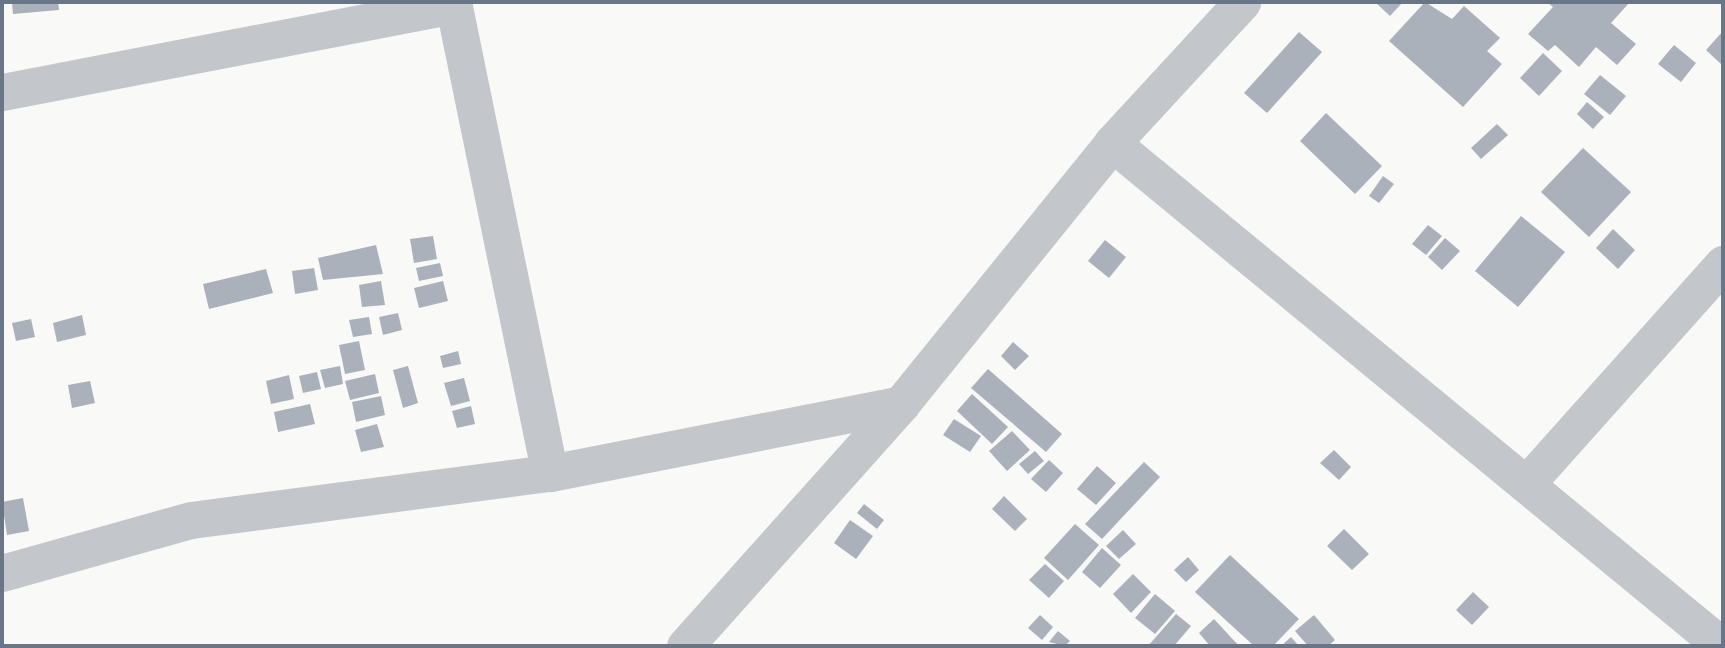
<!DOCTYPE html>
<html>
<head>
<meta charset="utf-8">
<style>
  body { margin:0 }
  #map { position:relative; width:1725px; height:648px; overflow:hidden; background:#f9faf7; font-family:Ubuntu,sans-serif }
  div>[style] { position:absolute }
  .building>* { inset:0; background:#abb1ba }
  .minor>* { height:37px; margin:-18.5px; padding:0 18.5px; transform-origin:18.5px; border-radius:18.5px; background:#c3c6cb }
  span { translate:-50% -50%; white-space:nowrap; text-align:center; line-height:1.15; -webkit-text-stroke:7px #fff; paint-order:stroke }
  .frame { position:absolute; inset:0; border:4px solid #697688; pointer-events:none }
</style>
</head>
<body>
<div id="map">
  <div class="building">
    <i style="clip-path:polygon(12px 2px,58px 2px,59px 10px,13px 14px)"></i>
    <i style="clip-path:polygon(1375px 2px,1403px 2px,1390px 16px)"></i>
    <i style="clip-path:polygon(1425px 2px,1452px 19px,1464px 6px,1500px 38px,1487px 51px,1502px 64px,1463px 107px,1389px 41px)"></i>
    <i style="clip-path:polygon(1547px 2px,1630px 2px,1611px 23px,1636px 44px,1617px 65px,1596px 47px,1579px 67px,1555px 45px,1548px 51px,1528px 34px,1553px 7px)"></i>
    <i style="clip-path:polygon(1723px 31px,1723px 66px,1706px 50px)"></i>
    <i style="clip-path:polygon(1299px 32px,1322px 52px,1267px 113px,1244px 93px)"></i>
    <i style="clip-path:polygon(1674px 45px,1696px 63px,1681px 82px,1658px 64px)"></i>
    <i style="clip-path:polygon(1543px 53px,1562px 71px,1539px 96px,1520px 78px)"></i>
    <i style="clip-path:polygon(1600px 75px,1626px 96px,1610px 115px,1584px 94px)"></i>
    <i style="clip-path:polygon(1587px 102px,1604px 117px,1593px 129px,1577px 114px)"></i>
    <i style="clip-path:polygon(1326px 113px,1382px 166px,1355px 194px,1300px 141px)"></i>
    <i style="clip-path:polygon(1497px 124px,1508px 135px,1481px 159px,1471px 148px)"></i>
    <i style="clip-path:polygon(1583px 148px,1631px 192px,1589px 237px,1541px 192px)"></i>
    <i style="clip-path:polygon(1383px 176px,1394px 184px,1379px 203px,1369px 196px)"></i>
    <i style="clip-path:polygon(1521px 216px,1565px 252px,1518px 307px,1475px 271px)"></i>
    <i style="clip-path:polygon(1428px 225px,1442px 236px,1426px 255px,1412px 244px)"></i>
    <i style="clip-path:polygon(1613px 229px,1635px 250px,1618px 269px,1596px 248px)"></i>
    <i style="clip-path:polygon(433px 236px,437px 259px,414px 263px,410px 239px)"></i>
    <i style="clip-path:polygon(1445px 238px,1460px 251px,1442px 270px,1428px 257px)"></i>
    <i style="clip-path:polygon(1105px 240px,1126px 257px,1109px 278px,1088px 261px)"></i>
    <i style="clip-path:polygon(376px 245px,383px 274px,323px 280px,318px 258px)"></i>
    <i style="clip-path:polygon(440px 263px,443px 276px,419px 281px,416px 268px)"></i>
    <i style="clip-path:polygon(314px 268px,318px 290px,295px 294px,292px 271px)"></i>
    <i style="clip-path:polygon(266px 269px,273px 293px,209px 309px,203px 284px)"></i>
    <i style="clip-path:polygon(381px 281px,385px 305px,362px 307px,359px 285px)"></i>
    <i style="clip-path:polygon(443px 281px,448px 301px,419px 308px,414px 288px)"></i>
    <i style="clip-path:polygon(398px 313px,402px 330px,383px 335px,379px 317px)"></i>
    <i style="clip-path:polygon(82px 315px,86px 335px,57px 342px,53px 323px)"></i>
    <i style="clip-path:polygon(369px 317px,372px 334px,353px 337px,349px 320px)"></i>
    <i style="clip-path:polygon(31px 319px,35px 337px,16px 341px,12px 323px)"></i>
    <i style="clip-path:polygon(359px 341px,365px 370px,345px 374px,339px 345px)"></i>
    <i style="clip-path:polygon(1013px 342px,1029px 356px,1015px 370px,1001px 356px)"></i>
    <i style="clip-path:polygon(458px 351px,461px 364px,443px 368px,440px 356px)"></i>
    <i style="clip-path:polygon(340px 366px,343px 384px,325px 388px,320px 370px)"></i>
    <i style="clip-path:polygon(408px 366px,418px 403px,403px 408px,393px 370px)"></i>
    <i style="clip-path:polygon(988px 369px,1062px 434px,1046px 452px,971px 388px)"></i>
    <i style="clip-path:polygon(317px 372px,321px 389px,303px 393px,299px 376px)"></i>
    <i style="clip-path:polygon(375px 374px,379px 393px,350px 400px,345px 381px)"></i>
    <i style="clip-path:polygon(289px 375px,294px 399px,271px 404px,266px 381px)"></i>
    <i style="clip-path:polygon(464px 378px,470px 401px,451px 406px,444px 383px)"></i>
    <i style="clip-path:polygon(90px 381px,95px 403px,72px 408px,68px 385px)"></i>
    <i style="clip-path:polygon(972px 394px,1008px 427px,992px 444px,957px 411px)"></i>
    <i style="clip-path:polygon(381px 396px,385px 415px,356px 422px,352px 402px)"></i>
    <i style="clip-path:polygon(310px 404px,315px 424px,278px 432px,274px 412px)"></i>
    <i style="clip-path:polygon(471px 406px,475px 424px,457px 428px,452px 411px)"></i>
    <i style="clip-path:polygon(954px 419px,981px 436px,970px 452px,943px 435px)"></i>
    <i style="clip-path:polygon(377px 424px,384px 447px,361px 452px,355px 430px)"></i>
    <i style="clip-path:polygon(1012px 431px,1030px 450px,1007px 471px,989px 451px)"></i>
    <i style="clip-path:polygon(1334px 450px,1351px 467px,1339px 480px,1320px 463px)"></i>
    <i style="clip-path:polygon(1035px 451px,1044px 461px,1028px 474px,1019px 464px)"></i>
    <i style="clip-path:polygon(1049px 460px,1063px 473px,1046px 492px,1031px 479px)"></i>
    <i style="clip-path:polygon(1144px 462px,1160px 477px,1102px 539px,1085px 524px)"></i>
    <i style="clip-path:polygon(1097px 466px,1116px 483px,1096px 505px,1077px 489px)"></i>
    <i style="clip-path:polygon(1004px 496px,1027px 519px,1015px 531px,992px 509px)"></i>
    <i style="clip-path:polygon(23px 498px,29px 531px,7px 535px,2px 502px)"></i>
    <i style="clip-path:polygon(864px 504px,884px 520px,877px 529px,857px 513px)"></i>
    <i style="clip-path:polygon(850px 520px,873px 536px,856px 559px,834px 543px)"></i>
    <i style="clip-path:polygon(1075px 524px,1099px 545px,1068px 580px,1044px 558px)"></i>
    <i style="clip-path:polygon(1344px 529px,1369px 554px,1352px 570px,1327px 546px)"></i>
    <i style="clip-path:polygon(1123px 530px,1136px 544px,1119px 559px,1106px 546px)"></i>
    <i style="clip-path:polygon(1102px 548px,1121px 565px,1100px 588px,1082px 572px)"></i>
    <i style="clip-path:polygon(1230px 555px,1299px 619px,1273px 646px,1254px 646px,1195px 592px)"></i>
    <i style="clip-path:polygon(1188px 557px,1199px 570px,1186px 582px,1174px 570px)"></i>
    <i style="clip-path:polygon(1045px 564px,1064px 581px,1049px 598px,1029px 580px)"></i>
    <i style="clip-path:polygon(1133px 574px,1151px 592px,1131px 613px,1113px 594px)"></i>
    <i style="clip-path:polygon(1473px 592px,1489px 607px,1472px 625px,1456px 610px)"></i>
    <i style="clip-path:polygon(1155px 594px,1175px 611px,1155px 634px,1135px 618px)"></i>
    <i style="clip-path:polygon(1176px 614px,1191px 626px,1174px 646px,1148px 646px)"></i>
    <i style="clip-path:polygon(1040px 615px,1053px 627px,1042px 640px,1028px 628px)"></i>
    <i style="clip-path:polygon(1314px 615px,1335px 640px,1328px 646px,1308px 646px,1295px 631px)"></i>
    <i style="clip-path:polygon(1214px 619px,1239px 646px,1210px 646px,1199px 633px)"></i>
    <i style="clip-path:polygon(1058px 631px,1070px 641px,1065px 646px,1049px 642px)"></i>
    <i style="clip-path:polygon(1291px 637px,1299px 646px,1281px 646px)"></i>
  </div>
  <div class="minor">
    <i style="left:453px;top:2px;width:481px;rotate:78.4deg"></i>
    <i style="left:2px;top:92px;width:460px;rotate:-10.9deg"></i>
    <i style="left:1112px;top:143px;width:791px;rotate:39.51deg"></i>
    <i style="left:1527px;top:483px;width:294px;rotate:-48.2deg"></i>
    <i style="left:2px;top:573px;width:196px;rotate:-15.7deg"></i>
    <i style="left:191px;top:520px;width:362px;rotate:-7.5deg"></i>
    <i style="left:550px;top:473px;width:358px;rotate:-11.1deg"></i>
    <i style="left:685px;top:646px;width:324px;rotate:-48.2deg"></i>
    <i style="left:901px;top:404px;width:336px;rotate:-51deg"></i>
    <i style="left:1112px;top:143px;width:192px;rotate:-47.3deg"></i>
  </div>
  <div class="frame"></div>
</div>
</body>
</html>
